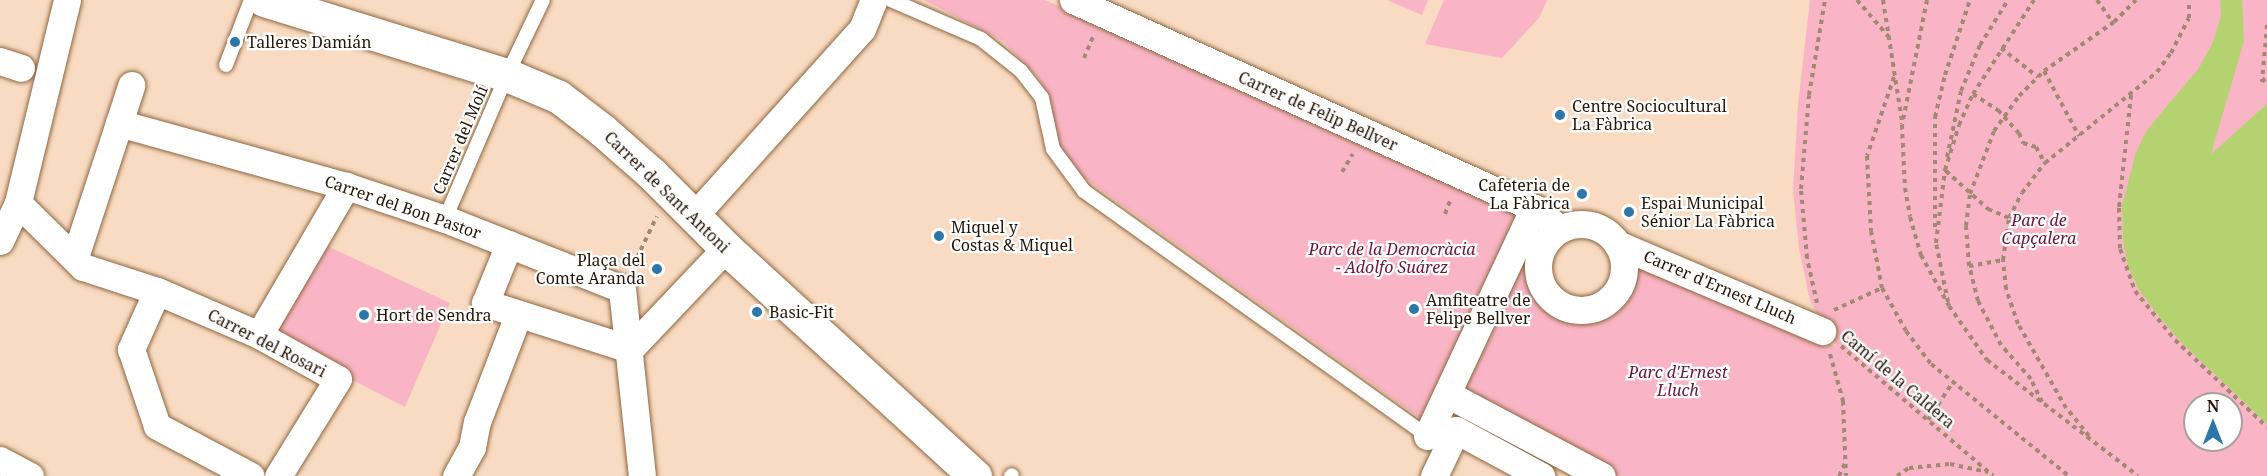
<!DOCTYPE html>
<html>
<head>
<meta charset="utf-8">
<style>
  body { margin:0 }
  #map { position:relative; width:2267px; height:476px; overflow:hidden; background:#f8dbc2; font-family:"Noto Serif",serif }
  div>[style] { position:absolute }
  .green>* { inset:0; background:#f9b5c5 }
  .water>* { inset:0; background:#b5d271 }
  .path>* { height:4px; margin-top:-2px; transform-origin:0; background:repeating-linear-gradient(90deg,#a18974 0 4.5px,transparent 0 9px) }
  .roads { filter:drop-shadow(0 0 2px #90663f) drop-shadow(0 0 2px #90663f) }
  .lane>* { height:14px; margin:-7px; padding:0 7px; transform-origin:7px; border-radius:7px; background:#fff }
  .street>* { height:27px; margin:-13.5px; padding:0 13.5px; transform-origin:13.5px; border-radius:13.5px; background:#fff }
  .street>.ring { margin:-13.5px; padding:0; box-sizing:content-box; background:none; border:27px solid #fff; border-radius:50% }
  .secondary>* { height:33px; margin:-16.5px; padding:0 16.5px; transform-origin:16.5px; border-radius:16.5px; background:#fff }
  .dots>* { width:16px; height:16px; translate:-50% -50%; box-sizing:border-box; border:3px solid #fff; border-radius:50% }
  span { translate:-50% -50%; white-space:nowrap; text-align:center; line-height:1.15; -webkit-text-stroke:4.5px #fff; paint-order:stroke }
  .poi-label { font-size:16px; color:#261506 }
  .left { translate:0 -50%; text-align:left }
  .right { translate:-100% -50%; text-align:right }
  .street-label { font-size:16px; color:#261506 }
  .park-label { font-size:16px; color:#6e1337; font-style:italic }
  .north { position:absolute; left:2183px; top:392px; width:60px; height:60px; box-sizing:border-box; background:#fff; border:2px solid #a8a19b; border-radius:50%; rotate:0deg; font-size:16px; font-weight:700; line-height:24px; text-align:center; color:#261506 }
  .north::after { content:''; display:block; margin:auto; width:21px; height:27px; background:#2c76a9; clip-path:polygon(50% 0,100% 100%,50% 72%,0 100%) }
</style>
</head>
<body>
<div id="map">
  <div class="green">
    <i style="clip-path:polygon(924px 0,1045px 0,1518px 210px,1426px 422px,1072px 169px,1061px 151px,1041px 81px,1003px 41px)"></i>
    <i style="clip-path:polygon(1387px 0,1428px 0,1422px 15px)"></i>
    <i style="clip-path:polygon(1444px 0,1547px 0,1539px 18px,1502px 58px,1425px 44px)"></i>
    <i style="clip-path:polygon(evenodd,1810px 0,2267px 0,2267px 476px,1616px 476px,1456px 390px,1520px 251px,1537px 301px,1559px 319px,1586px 322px,1608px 316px,1626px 301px,1634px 281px,1634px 259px,1837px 347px,1810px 301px,1799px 248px,1793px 190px,1798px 105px,1810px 0,2195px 404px,2231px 404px,2231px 440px,2195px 440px,2195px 404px)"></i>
    <i style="clip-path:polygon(323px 244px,450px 303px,405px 407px,269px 337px)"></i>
  </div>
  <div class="water">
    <i style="clip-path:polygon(2220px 0,2242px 0,2244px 41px,2211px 154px,2267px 104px,2267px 424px,2180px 341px,2157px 314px,2139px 290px,2128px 266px,2123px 240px,2122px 206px,2136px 152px,2147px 130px,2199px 68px,2213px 42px,2221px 16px)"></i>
  </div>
  <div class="path">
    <i style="left:1857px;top:0;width:48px;rotate:49.3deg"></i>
    <i style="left:1883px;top:0;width:122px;rotate:81.1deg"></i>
    <i style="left:1927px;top:0;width:127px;rotate:101.3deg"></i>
    <i style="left:1902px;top:125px;width:63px;rotate:87.3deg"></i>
    <i style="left:1905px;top:188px;width:29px;rotate:80deg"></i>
    <i style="left:1910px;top:217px;width:40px;rotate:74deg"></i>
    <i style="left:1921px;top:255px;width:58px;rotate:61.2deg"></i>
    <i style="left:1949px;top:306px;width:66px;rotate:54.9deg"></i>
    <i style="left:1987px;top:360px;width:190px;rotate:37.5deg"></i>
    <i style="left:2097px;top:0;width:28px;rotate:55deg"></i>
    <i style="left:2267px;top:25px;width:57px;rotate:95deg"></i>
    <i style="left:2262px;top:82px;width:8px;rotate:-50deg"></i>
    <i style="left:2001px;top:48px;width:47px;rotate:38.1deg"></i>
    <i style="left:1084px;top:58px;width:25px;rotate:-67deg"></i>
    <i style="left:2044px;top:71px;width:74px;rotate:61.7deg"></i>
    <i style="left:1894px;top:77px;width:83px;rotate:108.9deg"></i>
    <i style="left:1867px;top:156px;width:75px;rotate:86.9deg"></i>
    <i style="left:1871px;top:231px;width:58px;rotate:79.1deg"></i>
    <i style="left:1882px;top:288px;width:49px;rotate:60.8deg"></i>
    <i style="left:1906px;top:331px;width:41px;rotate:52.9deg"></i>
    <i style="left:1931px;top:364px;width:178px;rotate:39.1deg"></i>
    <i style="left:1973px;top:94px;width:30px;rotate:33deg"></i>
    <i style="left:1998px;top:110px;width:31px;rotate:48deg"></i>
    <i style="left:2019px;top:133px;width:11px;rotate:68deg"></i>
    <i style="left:2023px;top:143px;width:14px;rotate:17deg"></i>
    <i style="left:2036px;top:147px;width:18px;rotate:61deg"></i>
    <i style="left:2131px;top:95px;width:114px;rotate:96.1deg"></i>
    <i style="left:2119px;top:208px;width:41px;rotate:88.6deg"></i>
    <i style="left:2120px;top:249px;width:45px;rotate:70.3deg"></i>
    <i style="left:2135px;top:291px;width:63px;rotate:50.8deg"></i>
    <i style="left:2175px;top:340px;width:127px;rotate:43.4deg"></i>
    <i style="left:1947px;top:157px;width:67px;rotate:-78deg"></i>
    <i style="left:1961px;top:91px;width:50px;rotate:-67.6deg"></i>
    <i style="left:1980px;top:45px;width:53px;rotate:-58.1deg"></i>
    <i style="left:1946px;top:171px;width:57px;rotate:42.1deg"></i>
    <i style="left:1988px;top:209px;width:23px;rotate:23deg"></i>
    <i style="left:1342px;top:172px;width:21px;rotate:-59deg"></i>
    <i style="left:1445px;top:214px;width:17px;rotate:-69deg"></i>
    <i style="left:1935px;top:227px;width:110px;rotate:-90deg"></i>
    <i style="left:1935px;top:117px;width:43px;rotate:-76.6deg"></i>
    <i style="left:1945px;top:75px;width:79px;rotate:-71.6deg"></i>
    <i style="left:633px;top:266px;width:55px;rotate:-64.4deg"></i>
    <i style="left:1969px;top:266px;width:35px;rotate:-10deg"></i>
    <i style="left:1948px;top:302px;width:60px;rotate:-101.5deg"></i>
    <i style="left:1936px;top:243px;width:74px;rotate:-83deg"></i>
    <i style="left:1945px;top:170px;width:47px;rotate:-72.7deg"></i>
    <i style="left:1959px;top:125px;width:34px;rotate:-66deg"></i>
    <i style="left:1973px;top:94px;width:112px;rotate:-57deg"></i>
    <i style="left:1817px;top:303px;width:46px;rotate:-102.5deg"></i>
    <i style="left:1807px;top:258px;width:69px;rotate:-95deg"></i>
    <i style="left:1801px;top:189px;width:94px;rotate:-85.1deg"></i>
    <i style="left:1809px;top:95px;width:96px;rotate:-80.4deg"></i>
    <i style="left:1834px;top:310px;width:53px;rotate:-24.6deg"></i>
    <i style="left:1841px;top:346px;width:200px;rotate:40.5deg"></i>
    <i style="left:1830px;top:354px;width:49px;rotate:74.5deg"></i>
    <i style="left:1843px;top:401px;width:75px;rotate:87.7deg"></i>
    <i style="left:2042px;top:402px;width:25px;rotate:-116deg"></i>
    <i style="left:2031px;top:379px;width:45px;rotate:-131.4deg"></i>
    <i style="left:2001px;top:345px;width:50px;rotate:-117.6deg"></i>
    <i style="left:1978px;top:301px;width:36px;rotate:-104deg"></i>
    <i style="left:1969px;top:266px;width:40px;rotate:-94.3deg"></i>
    <i style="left:1966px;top:226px;width:32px;rotate:-83deg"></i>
    <i style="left:1970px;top:194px;width:67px;rotate:-69.1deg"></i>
    <i style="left:1994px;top:131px;width:43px;rotate:-54.5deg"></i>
    <i style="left:2019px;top:96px;width:35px;rotate:-45deg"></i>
    <i style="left:2044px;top:71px;width:85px;rotate:-35deg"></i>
    <i style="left:2114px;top:22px;width:31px;rotate:-45deg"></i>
    <i style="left:1928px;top:420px;width:45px;rotate:-56.7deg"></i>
    <i style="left:2089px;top:436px;width:36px;rotate:-129deg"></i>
    <i style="left:2066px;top:408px;width:97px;rotate:-119.7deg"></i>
    <i style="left:2018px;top:324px;width:37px;rotate:-109deg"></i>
    <i style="left:2006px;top:289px;width:29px;rotate:-96deg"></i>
    <i style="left:2003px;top:260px;width:42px;rotate:-81.9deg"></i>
    <i style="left:2009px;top:218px;width:28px;rotate:-63deg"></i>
    <i style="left:2022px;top:193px;width:38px;rotate:-53deg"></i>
    <i style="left:2045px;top:163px;width:144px;rotate:-39.1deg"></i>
    <i style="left:2157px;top:72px;width:24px;rotate:-54deg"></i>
    <i style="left:2171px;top:53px;width:39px;rotate:-63deg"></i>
    <i style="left:2189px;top:18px;width:18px;rotate:-90deg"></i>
    <i style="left:1839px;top:476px;width:14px;rotate:-65deg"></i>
    <i style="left:1897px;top:476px;width:14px;rotate:-34deg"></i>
    <i style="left:1909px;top:468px;width:41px;rotate:-5.6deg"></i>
    <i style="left:1950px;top:464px;width:39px;rotate:12deg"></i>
  </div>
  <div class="roads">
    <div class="lane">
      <i style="left:891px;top:0;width:98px;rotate:23.4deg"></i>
      <i style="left:981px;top:39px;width:51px;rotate:38.7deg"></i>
      <i style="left:1021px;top:71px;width:34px;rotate:52deg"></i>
      <i style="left:1042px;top:98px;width:52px;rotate:77.8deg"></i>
      <i style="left:1053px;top:149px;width:52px;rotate:53.6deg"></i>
      <i style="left:1084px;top:191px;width:425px;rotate:35.5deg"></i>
      <i style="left:226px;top:65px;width:70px;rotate:-69deg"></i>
      <i style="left:445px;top:219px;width:157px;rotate:-66.7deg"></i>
      <i style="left:507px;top:75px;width:83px;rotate:-64.4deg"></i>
      <i style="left:1011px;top:476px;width:1px;rotate:-45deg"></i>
    </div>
    <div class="street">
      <i style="left:67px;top:0;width:209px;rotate:103.6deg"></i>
      <i style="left:18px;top:203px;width:91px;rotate:44.6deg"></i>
      <i style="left:83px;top:267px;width:78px;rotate:18deg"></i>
      <i style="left:157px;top:291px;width:111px;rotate:23.3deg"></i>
      <i style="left:259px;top:335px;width:90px;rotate:29.1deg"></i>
      <i style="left:338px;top:379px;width:114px;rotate:121.7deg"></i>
      <i style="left:1073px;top:0;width:506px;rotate:24.28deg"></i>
      <i style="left:1534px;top:208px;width:33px;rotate:39deg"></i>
      <i style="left:0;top:61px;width:22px;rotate:18deg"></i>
      <i style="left:119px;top:123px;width:40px;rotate:-72deg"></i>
      <i style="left:694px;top:216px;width:251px;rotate:-48.1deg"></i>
      <i style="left:862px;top:29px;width:31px;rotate:-68deg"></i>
      <i class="ring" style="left:1538px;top:224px;width:59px;height:59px"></i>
      <i style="left:0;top:241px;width:42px;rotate:-64.7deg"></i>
      <i style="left:509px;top:244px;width:64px;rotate:112.1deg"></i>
      <i style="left:485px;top:303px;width:152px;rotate:17.6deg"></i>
      <i style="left:1617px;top:244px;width:223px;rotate:23deg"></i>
      <i style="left:75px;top:257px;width:141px;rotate:-71.8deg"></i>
      <i style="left:119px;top:123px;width:236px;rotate:15.5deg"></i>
      <i style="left:346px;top:186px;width:104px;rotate:18.4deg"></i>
      <i style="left:445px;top:219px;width:190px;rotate:21.6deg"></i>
      <i style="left:622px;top:289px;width:188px;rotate:83.9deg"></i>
      <i style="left:157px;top:291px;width:64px;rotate:114.1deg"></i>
      <i style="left:131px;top:349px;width:81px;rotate:71.3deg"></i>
      <i style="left:157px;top:426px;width:106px;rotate:28deg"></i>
      <i style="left:259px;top:335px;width:173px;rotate:-59.7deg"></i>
      <i style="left:630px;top:349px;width:139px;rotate:-46.5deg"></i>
      <i style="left:1447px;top:394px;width:175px;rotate:27.9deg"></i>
      <i style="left:1427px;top:436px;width:252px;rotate:-64.9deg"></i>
      <i style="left:0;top:460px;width:34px;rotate:28deg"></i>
      <i style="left:456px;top:476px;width:33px;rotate:-61deg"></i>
      <i style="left:472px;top:447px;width:25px;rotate:-79deg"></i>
      <i style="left:477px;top:422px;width:115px;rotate:-69deg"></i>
      <i style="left:1434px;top:476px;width:51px;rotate:-64.4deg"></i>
      <i style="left:1456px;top:430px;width:97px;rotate:28.4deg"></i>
    </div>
    <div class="secondary">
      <i style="left:264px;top:0;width:254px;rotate:17.2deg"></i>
      <i style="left:507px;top:75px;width:56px;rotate:22.9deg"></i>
      <i style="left:559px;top:97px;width:54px;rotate:37.5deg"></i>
      <i style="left:602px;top:130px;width:68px;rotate:41.4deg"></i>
      <i style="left:653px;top:175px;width:103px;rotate:45deg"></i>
      <i style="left:726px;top:248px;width:338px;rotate:42.5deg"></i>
    </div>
  </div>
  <div class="dots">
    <i style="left:235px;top:42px;background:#2c76a9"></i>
    <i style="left:1560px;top:115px;background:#2c76a9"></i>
    <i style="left:1582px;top:194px;background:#2c76a9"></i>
    <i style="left:1629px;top:212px;background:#2c76a9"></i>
    <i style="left:939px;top:236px;background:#2c76a9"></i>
    <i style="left:657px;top:269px;background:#2c76a9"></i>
    <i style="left:1414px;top:309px;background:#2c76a9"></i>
    <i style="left:757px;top:312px;background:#2c76a9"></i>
    <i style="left:364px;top:315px;background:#2c76a9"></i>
  </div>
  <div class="poi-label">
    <span class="left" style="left:247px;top:42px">Talleres Damián</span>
    <span class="left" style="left:1572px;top:115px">Centre Sociocultural<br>La Fàbrica</span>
    <span class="right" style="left:1570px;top:194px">Cafeteria de<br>La Fàbrica</span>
    <span class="left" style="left:1641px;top:212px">Espai Municipal<br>Sénior La Fàbrica</span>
    <span class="left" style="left:951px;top:236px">Miquel y<br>Costas &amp; Miquel</span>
    <span class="right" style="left:645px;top:269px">Plaça del<br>Comte Aranda</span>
    <span class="left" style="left:1426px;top:309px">Amfiteatre de<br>Felipe Bellver</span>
    <span class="left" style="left:769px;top:312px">Basic-Fit</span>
    <span class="left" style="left:376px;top:315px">Hort de Sendra</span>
  </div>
  <div class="street-label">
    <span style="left:1318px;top:111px;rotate:24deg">Carrer de Felip Bellver</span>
    <span style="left:460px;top:140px;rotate:-67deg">Carrer del Molí</span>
    <span style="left:667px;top:192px;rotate:44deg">Carrer de Sant Antoni</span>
    <span style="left:403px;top:207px;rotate:19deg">Carrer del Bon Pastor</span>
    <span style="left:1720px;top:287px;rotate:23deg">Carrer d'Ernest Lluch</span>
    <span style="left:267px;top:343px;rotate:27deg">Carrer del Rosari</span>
    <span style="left:1898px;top:379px;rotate:40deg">Camí de la Caldera</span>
  </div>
  <div class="park-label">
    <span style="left:2039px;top:229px">Parc de<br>Capçalera</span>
    <span style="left:1392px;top:258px">Parc de la Democràcia<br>- Adolfo Suárez</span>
    <span style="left:1678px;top:381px">Parc d'Ernest<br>Lluch</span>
  </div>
  <div class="north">N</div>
</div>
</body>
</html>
